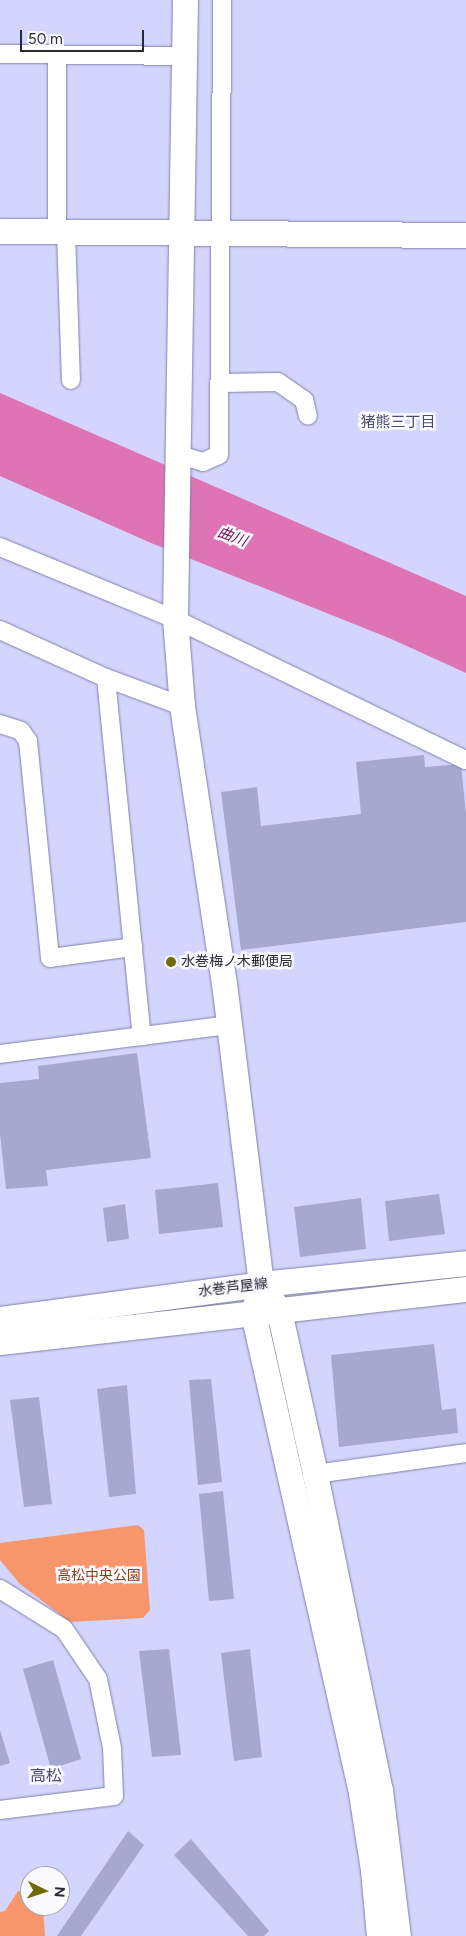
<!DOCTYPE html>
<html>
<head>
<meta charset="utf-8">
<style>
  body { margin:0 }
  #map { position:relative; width:466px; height:1936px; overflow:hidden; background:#d4d5fe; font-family:Figtree,"Noto Sans JP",sans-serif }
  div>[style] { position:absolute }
  .green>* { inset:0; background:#f7966a }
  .water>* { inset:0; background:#df74b4 }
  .building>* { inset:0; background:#a7a8cf }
  .roads { filter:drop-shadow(0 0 1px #8181a7) drop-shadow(0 0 1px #8181a7) }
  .street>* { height:18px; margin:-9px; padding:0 9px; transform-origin:9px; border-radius:9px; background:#fff }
  .secondary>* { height:25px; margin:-12.5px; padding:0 12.5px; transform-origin:12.5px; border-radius:12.5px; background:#fff }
  .dots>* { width:14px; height:14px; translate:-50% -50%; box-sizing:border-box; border:2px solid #fafafe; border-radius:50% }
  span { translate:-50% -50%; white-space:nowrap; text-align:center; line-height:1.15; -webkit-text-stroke:5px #fafafe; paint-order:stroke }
  .poi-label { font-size:14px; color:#292939 }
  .left { translate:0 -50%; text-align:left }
  .street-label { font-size:14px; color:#292939 }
  .park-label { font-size:14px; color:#873f1b }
  .neighbourhood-label { font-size:15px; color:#4c4b6e }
  .water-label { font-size:15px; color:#751456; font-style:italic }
  .quarter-label { font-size:16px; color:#4c4b6e }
  .north { position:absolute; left:20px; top:1866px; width:50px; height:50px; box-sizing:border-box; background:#fafafe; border:1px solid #a6a6af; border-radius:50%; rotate:94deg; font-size:14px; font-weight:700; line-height:20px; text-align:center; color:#292939 }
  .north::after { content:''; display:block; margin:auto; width:18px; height:22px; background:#726a04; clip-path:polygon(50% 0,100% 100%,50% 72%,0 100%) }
  .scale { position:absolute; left:20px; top:30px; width:124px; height:22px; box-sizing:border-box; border:2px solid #292939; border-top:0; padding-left:6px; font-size:15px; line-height:18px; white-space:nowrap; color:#292939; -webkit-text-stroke:4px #fafafe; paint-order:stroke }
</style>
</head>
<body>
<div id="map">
  <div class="green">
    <i style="clip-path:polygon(138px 1525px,144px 1530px,150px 1610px,143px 1618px,70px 1622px,20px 1584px,0 1560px,0 1543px)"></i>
    <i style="clip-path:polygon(18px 1891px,30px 1893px,30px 1906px,43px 1906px,45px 1936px,0 1936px,0 1912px,5px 1911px)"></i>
  </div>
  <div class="water">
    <i style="clip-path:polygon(0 393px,466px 596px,466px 673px,389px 638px,151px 543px,0 476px)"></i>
  </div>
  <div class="building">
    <i style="clip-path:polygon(424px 755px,425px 767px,461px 764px,466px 814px,466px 922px,241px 950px,221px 792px,257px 787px,261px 826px,361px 814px,356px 762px)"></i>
    <i style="clip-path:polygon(137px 1053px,151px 1158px,46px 1170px,48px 1186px,6px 1189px,0 1134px,0 1083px,39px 1079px,38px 1066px)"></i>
    <i style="clip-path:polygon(218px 1183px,223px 1227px,159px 1234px,155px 1190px)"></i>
    <i style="clip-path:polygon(439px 1194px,445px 1234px,389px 1241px,385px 1201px)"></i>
    <i style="clip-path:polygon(361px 1198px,366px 1249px,300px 1257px,294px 1207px)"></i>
    <i style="clip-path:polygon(125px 1204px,129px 1239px,107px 1242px,103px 1208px)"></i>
    <i style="clip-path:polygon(434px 1344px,442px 1410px,456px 1408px,458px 1433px,339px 1447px,331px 1355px)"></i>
    <i style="clip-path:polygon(211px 1379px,222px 1482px,198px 1485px,189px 1380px)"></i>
    <i style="clip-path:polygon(127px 1385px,136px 1494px,109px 1497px,97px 1389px)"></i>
    <i style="clip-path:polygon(39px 1397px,52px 1504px,24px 1507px,10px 1400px)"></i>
    <i style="clip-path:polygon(223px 1491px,234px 1599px,209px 1601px,199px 1494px)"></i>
    <i style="clip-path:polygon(169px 1649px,181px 1755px,152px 1757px,139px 1651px)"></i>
    <i style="clip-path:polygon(250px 1649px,262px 1757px,234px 1761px,221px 1653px)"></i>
    <i style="clip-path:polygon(53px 1660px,81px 1759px,51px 1769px,23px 1669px)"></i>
    <i style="clip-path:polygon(0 1730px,10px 1763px,0 1766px)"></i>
    <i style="clip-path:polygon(128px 1831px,144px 1845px,81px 1936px,57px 1936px)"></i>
    <i style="clip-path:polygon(191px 1839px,269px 1931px,264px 1936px,248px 1936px,174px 1855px)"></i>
  </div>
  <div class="roads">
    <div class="street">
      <i style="left:0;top:54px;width:184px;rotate:0.6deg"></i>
      <i style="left:57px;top:55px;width:176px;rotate:90deg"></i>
      <i style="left:66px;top:232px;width:148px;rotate:88.1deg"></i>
      <i style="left:221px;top:383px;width:57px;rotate:-1deg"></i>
      <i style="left:278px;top:382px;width:32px;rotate:35deg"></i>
      <i style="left:304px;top:400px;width:16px;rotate:76deg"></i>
      <i style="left:180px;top:455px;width:24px;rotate:17deg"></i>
      <i style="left:203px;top:462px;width:17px;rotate:-24deg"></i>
      <i style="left:219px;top:455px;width:455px;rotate:-89.6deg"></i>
      <i style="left:0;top:547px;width:189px;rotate:22.4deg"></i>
      <i style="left:175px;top:619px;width:323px;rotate:25.9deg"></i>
      <i style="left:0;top:630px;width:116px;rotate:24.4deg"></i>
      <i style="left:106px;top:678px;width:81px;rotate:20.2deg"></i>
      <i style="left:106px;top:678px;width:360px;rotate:84.3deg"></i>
      <i style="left:0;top:724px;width:22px;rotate:18deg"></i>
      <i style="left:21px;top:731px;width:12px;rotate:55deg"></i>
      <i style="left:28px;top:741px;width:218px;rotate:84.2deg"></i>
      <i style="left:50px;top:958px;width:84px;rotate:-7.5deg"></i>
      <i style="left:0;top:1054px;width:231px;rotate:-7.2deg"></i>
      <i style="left:315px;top:1474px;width:152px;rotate:-7.9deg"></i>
      <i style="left:0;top:1589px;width:75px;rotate:32deg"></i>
      <i style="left:64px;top:1629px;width:60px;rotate:55.8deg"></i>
      <i style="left:98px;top:1679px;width:70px;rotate:78.5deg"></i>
      <i style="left:112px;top:1748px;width:48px;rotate:87.6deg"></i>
      <i style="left:114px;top:1796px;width:115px;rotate:173deg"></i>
    </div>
    <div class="secondary">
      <i style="left:185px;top:0;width:619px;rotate:90.93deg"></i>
      <i style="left:175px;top:619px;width:87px;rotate:85.4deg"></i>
      <i style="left:182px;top:706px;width:280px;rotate:81.4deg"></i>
      <i style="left:224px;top:983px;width:303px;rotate:83deg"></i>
      <i style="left:261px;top:1284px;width:30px;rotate:105deg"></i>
      <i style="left:253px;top:1313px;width:492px;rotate:77.3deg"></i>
      <i style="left:361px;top:1793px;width:78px;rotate:81.1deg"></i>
      <i style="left:373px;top:1870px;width:66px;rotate:84.8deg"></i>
      <i style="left:0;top:231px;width:466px;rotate:0.5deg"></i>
      <i style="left:261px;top:1284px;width:32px;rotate:56deg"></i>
      <i style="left:279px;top:1311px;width:167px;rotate:77.5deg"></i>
      <i style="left:315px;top:1474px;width:323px;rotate:78.4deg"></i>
      <i style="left:380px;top:1790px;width:147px;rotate:83deg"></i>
      <i style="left:0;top:1319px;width:263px;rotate:-7.6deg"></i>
      <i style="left:261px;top:1284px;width:206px;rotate:-5.8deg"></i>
      <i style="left:0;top:1342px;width:469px;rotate:-6.5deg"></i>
    </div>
  </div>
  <div class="dots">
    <i style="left:171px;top:962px;background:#726a04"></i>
  </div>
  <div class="poi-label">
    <span class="left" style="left:181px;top:962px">水巻梅ノ木郵便局</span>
  </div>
  <div class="street-label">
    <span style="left:233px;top:1288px;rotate:-7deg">水巻芦屋線</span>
  </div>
  <div class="park-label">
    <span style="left:99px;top:1576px">高松中央公園</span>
  </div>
  <div class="neighbourhood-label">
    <span style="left:398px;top:423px">猪熊三丁目</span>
  </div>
  <div class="water-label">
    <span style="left:232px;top:537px;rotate:21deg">曲川</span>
  </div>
  <div class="quarter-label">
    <span style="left:46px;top:1776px">高松</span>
  </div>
  <div class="north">N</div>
  <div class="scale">50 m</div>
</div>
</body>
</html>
